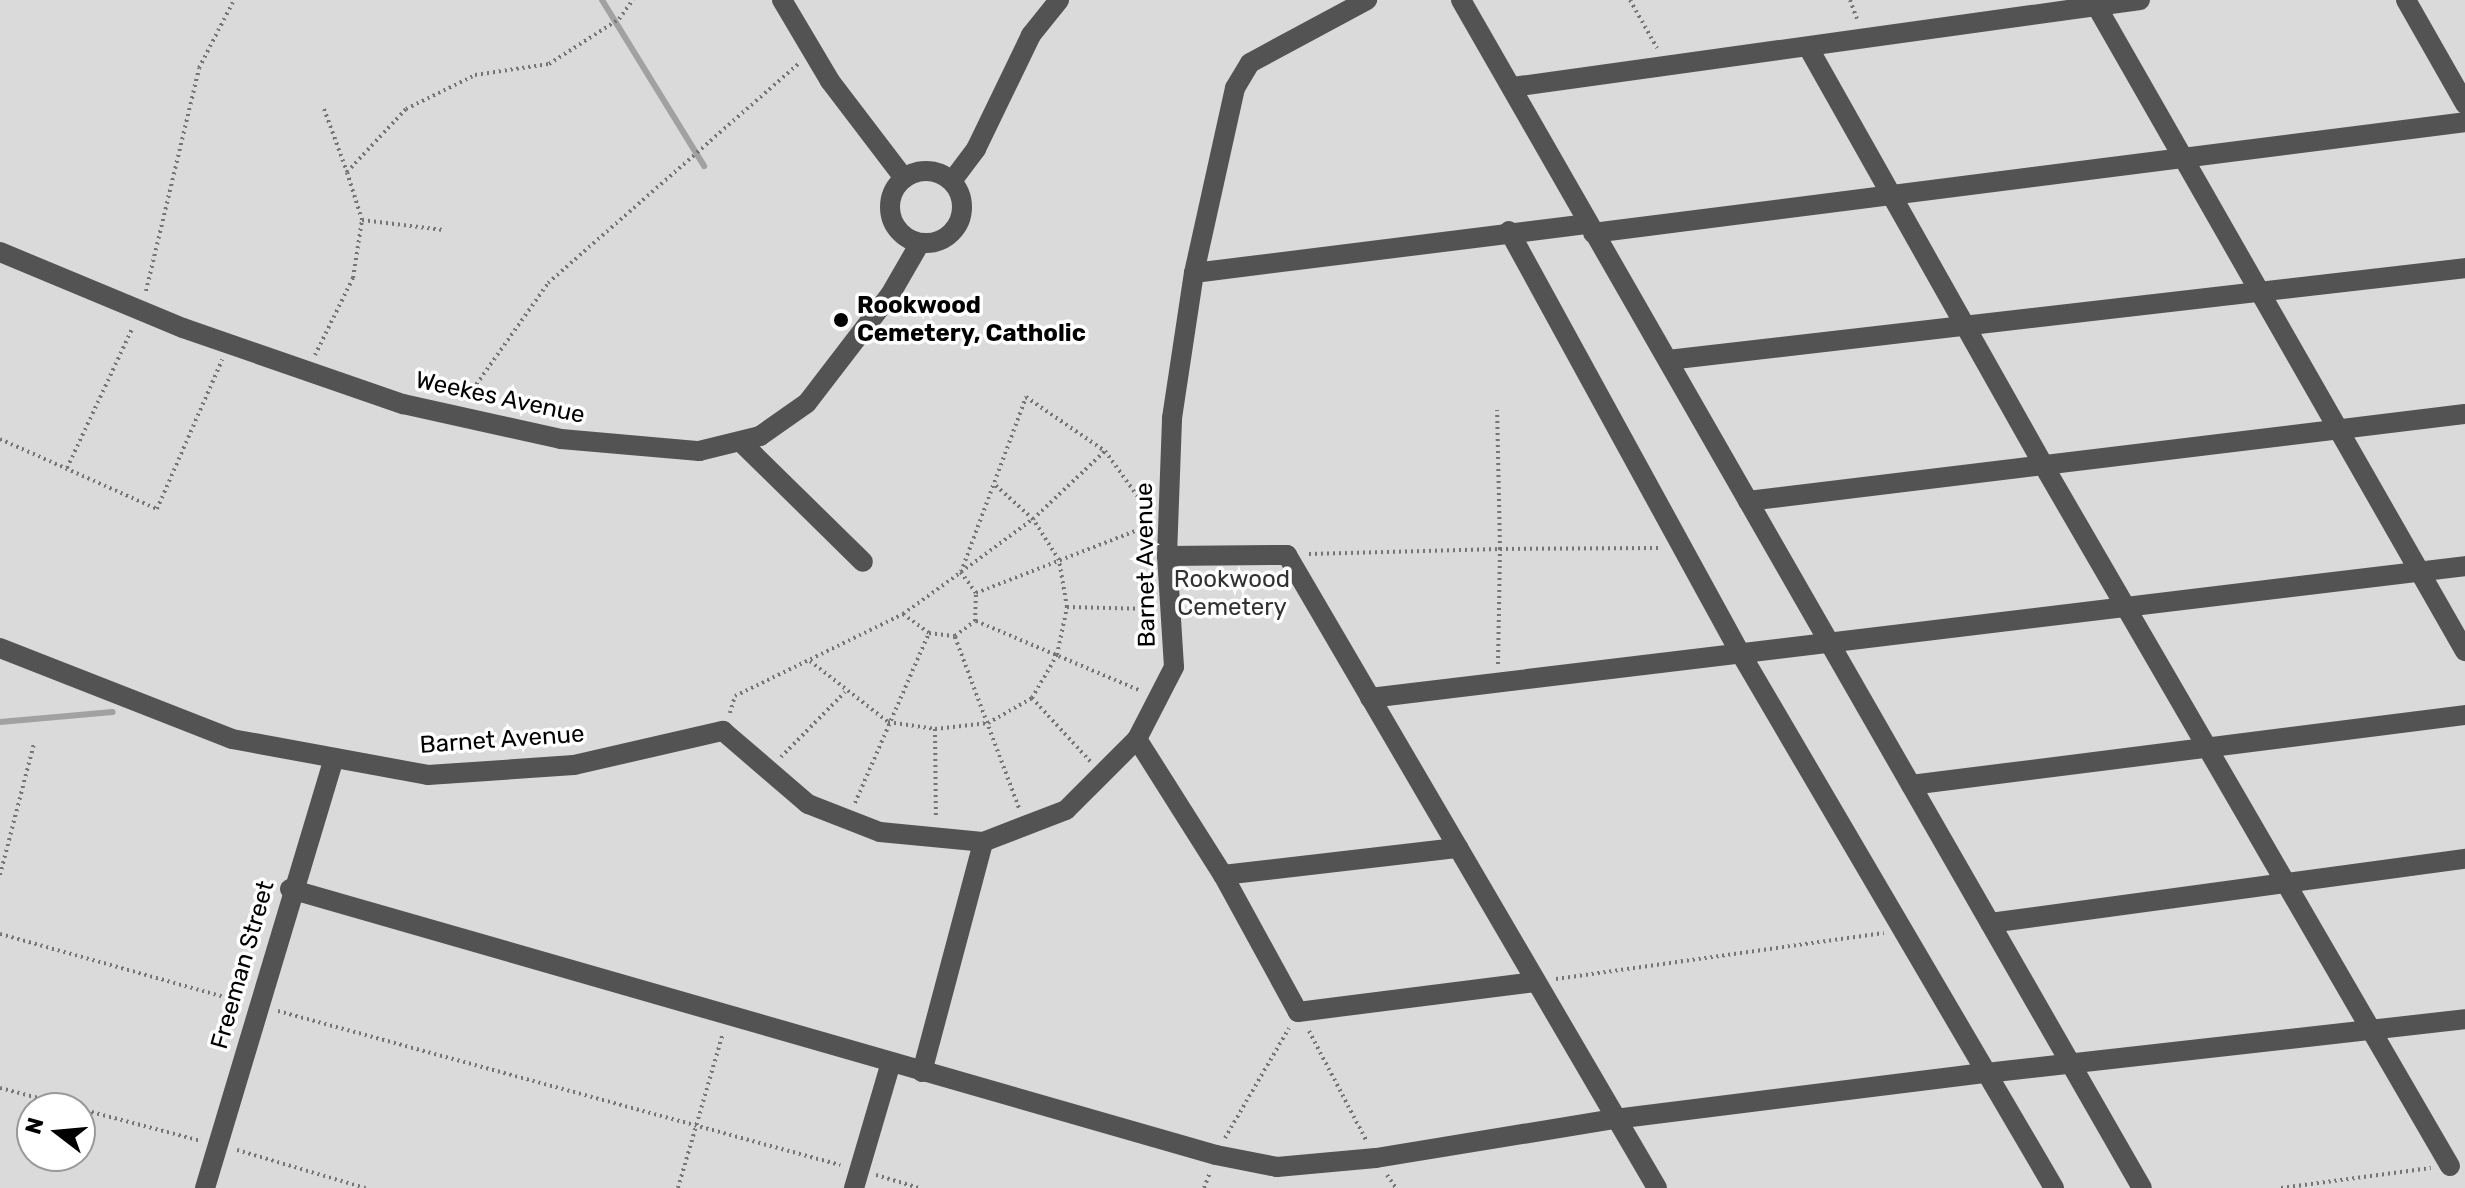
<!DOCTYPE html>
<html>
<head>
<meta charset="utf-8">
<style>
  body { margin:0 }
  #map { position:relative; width:2465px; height:1188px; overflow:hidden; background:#fff; font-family:Rubik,sans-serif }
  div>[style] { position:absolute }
  .green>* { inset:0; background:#dadada }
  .stream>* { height:6px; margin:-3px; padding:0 3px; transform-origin:3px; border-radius:3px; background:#a1a1a1 }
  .path>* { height:4px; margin-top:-2px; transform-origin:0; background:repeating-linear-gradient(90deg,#757575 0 2px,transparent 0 6px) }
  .minor>* { height:20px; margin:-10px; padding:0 10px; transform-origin:10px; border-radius:10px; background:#535353 }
  .minor>.ring { margin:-10px; padding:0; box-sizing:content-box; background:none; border:20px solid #535353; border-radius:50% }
  .dots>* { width:22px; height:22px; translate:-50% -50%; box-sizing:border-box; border:4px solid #fff; border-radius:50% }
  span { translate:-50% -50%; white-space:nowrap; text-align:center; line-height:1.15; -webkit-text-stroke:7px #fff; paint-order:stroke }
  .poi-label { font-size:24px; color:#000; font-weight:700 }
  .left { translate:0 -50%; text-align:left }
  .street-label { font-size:24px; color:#000 }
  .park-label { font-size:24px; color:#313131 }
  .north { position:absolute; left:16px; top:1092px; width:80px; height:80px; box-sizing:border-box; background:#fff; border:2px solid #999; border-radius:50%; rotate:286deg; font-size:22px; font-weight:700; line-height:32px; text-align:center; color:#000 }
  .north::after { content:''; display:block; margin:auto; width:28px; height:36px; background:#000; clip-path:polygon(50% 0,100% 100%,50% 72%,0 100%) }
</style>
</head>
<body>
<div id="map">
  <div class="green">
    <i style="clip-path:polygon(evenodd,0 0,2465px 0,2465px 1188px,0 1188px,0 0,32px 1108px,80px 1108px,80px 1156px,32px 1156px,32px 1108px)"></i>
  </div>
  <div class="stream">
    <i style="left:602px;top:0;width:195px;rotate:58.4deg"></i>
    <i style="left:0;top:722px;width:113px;rotate:-5.1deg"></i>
  </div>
  <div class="path">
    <i style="left:1630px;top:0;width:55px;rotate:60.6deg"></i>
    <i style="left:1850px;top:0;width:20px;rotate:70deg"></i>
    <i style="left:324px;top:109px;width:67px;rotate:69.9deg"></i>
    <i style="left:362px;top:220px;width:50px;rotate:-107.4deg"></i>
    <i style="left:347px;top:172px;width:86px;rotate:-46.9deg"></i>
    <i style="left:406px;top:109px;width:77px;rotate:-26.2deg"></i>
    <i style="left:475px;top:75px;width:75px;rotate:-8.5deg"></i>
    <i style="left:549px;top:64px;width:83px;rotate:-32.7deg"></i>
    <i style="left:619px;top:19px;width:24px;rotate:-54deg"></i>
    <i style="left:146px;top:291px;width:229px;rotate:-76.6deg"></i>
    <i style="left:199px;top:68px;width:76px;rotate:-62.8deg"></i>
    <i style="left:315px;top:355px;width:86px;rotate:-63.7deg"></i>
    <i style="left:353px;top:278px;width:59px;rotate:-81.2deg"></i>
    <i style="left:362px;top:220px;width:82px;rotate:7deg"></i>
    <i style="left:466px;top:399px;width:142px;rotate:-54.7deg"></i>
    <i style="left:548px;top:283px;width:334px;rotate:-41.2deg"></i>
    <i style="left:0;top:439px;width:172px;rotate:24deg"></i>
    <i style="left:157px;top:509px;width:163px;rotate:-66.4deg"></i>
    <i style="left:67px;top:468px;width:153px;rotate:-64.9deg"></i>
    <i style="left:1309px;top:554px;width:191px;rotate:-1.5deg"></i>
    <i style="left:1500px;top:549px;width:139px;rotate:-91.2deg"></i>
    <i style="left:976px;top:593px;width:185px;rotate:-21.3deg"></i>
    <i style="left:1067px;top:607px;width:85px;rotate:1.3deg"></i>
    <i style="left:903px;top:614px;width:72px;rotate:-35.9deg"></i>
    <i style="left:961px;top:572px;width:187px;rotate:-69.6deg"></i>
    <i style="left:1026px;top:397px;width:96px;rotate:34.4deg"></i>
    <i style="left:1105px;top:451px;width:75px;rotate:54.2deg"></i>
    <i style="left:976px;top:621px;width:179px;rotate:23deg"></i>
    <i style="left:955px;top:637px;width:183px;rotate:69.5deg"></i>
    <i style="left:810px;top:661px;width:99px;rotate:38deg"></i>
    <i style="left:888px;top:722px;width:48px;rotate:8.5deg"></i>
    <i style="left:935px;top:729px;width:53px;rotate:-6.5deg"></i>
    <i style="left:988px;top:723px;width:51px;rotate:-29.6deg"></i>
    <i style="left:1032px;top:698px;width:50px;rotate:-59.8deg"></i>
    <i style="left:1057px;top:655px;width:49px;rotate:-78.2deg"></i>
    <i style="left:1067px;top:607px;width:48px;rotate:-99.7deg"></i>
    <i style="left:1059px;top:560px;width:49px;rotate:-122.4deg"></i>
    <i style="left:1033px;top:519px;width:52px;rotate:-138.1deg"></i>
    <i style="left:1498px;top:664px;width:115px;rotate:-89deg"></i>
    <i style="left:1500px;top:549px;width:160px;rotate:-0.4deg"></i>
    <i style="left:1032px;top:698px;width:86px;rotate:47.4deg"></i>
    <i style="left:730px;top:713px;width:18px;rotate:-74deg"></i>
    <i style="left:735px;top:696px;width:187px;rotate:-26deg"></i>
    <i style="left:903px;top:614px;width:32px;rotate:36deg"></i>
    <i style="left:929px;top:633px;width:26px;rotate:7deg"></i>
    <i style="left:955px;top:636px;width:25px;rotate:-37deg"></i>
    <i style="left:975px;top:621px;width:28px;rotate:-88deg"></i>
    <i style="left:976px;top:593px;width:26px;rotate:-126deg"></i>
    <i style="left:961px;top:572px;width:89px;rotate:-36.4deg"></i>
    <i style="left:1033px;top:519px;width:99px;rotate:-43.4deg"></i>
    <i style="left:935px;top:729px;width:90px;rotate:89.4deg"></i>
    <i style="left:781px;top:757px;width:91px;rotate:-45.4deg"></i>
    <i style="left:855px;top:803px;width:185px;rotate:-66.5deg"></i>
    <i style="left:0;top:875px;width:135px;rotate:-75.5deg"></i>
    <i style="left:0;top:934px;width:251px;rotate:15.7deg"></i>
    <i style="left:1556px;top:979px;width:331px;rotate:-8deg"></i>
    <i style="left:278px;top:1011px;width:583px;rotate:15.32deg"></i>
    <i style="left:1309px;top:1031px;width:123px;rotate:62.4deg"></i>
    <i style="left:0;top:1088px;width:79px;rotate:14.7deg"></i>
    <i style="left:80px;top:1109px;width:125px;rotate:14.8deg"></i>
    <i style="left:1225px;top:1138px;width:127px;rotate:-59.8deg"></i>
    <i style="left:237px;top:1150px;width:134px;rotate:16.5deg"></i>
    <i style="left:876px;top:1175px;width:45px;rotate:16.8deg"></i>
    <i style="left:1387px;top:1175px;width:16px;rotate:55deg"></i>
    <i style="left:678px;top:1188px;width:161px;rotate:-73.8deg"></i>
    <i style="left:1204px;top:1188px;width:17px;rotate:-69deg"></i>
    <i style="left:2281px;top:1188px;width:151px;rotate:-7.6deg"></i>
  </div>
  <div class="minor">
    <i style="left:782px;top:0;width:94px;rotate:59.3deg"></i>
    <i style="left:830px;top:81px;width:122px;rotate:52.7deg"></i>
    <i style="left:1461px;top:0;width:1369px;rotate:60.18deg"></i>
    <i style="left:2093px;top:0;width:750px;rotate:60.26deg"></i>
    <i style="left:2406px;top:0;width:120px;rotate:60.4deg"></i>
    <i style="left:1808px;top:47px;width:483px;rotate:60.6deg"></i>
    <i style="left:2045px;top:468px;width:807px;rotate:59.88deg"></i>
    <i style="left:1513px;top:87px;width:633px;rotate:-7.9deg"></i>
    <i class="ring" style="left:890px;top:171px;width:52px;height:52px"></i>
    <i style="left:952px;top:181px;width:40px;rotate:-53deg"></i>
    <i style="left:976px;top:149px;width:127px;rotate:-64.2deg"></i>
    <i style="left:1031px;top:35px;width:45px;rotate:-51.3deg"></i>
    <i style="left:1509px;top:231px;width:482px;rotate:61.3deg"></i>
    <i style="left:1741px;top:654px;width:619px;rotate:59.62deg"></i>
    <i style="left:1593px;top:233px;width:879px;rotate:-7.25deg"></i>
    <i style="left:0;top:252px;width:198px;rotate:22.6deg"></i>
    <i style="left:183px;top:328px;width:233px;rotate:19.1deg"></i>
    <i style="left:403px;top:404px;width:162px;rotate:12.5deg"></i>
    <i style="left:561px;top:439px;width:139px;rotate:5deg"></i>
    <i style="left:699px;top:451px;width:63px;rotate:-13.8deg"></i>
    <i style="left:760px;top:436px;width:57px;rotate:-35.1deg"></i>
    <i style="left:807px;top:403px;width:136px;rotate:-52.5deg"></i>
    <i style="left:890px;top:295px;width:60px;rotate:-60deg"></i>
    <i style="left:1194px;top:273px;width:397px;rotate:-7.1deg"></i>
    <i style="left:1668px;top:360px;width:802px;rotate:-6.58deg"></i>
    <i style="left:743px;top:444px;width:168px;rotate:44.5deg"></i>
    <i style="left:1748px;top:501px;width:722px;rotate:-6.92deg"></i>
    <i style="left:1167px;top:556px;width:120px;rotate:-0.5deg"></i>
    <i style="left:1287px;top:555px;width:733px;rotate:59.69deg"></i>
    <i style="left:0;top:648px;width:249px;rotate:21.4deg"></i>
    <i style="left:232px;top:739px;width:199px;rotate:10.4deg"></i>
    <i style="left:428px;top:775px;width:146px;rotate:-3.9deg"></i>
    <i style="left:574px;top:765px;width:153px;rotate:-12.9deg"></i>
    <i style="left:723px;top:731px;width:112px;rotate:40.7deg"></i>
    <i style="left:808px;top:804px;width:77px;rotate:21.3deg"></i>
    <i style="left:880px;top:832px;width:103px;rotate:5.5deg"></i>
    <i style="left:983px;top:842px;width:89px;rotate:-21.1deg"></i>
    <i style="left:1066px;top:810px;width:100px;rotate:-45deg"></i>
    <i style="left:1137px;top:739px;width:81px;rotate:-62.8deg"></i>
    <i style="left:1174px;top:667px;width:111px;rotate:-93.6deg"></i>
    <i style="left:1167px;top:556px;width:138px;rotate:-87.9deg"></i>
    <i style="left:1172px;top:418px;width:147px;rotate:-81.4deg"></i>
    <i style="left:1194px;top:273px;width:189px;rotate:-77.5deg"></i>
    <i style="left:1235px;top:88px;width:29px;rotate:-59deg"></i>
    <i style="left:1250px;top:63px;width:133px;rotate:-28.3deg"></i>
    <i style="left:1370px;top:698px;width:1103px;rotate:-6.87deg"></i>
    <i style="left:1137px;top:739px;width:161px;rotate:57.7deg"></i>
    <i style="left:1223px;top:875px;width:156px;rotate:61.3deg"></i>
    <i style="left:1298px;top:1012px;width:239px;rotate:-7.2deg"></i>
    <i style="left:1911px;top:785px;width:558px;rotate:-7.2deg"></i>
    <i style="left:1223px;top:875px;width:237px;rotate:-6.6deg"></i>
    <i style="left:290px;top:889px;width:963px;rotate:16.03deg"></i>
    <i style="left:1216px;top:1155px;width:62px;rotate:11.1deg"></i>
    <i style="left:1277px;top:1167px;width:99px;rotate:-5.2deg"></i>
    <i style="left:1376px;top:1158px;width:242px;rotate:-9.3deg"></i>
    <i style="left:1615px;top:1119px;width:374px;rotate:-7.1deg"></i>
    <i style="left:1986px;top:1073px;width:482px;rotate:-6.4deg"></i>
    <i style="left:1990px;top:923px;width:479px;rotate:-7.7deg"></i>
    <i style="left:922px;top:1072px;width:238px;rotate:-75.1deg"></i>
    <i style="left:205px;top:1188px;width:449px;rotate:-73.3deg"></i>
    <i style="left:854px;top:1188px;width:131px;rotate:-73.6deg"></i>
  </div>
  <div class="dots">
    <i style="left:841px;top:320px;background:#000"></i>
  </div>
  <div class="poi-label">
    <span class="left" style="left:857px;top:320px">Rookwood<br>Cemetery, Catholic</span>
  </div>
  <div class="street-label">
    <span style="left:500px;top:398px;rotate:12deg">Weekes Avenue</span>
    <span style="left:1146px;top:565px;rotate:-91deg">Barnet Avenue</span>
    <span style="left:502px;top:740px;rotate:-4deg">Barnet Avenue</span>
    <span style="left:243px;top:965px;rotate:-74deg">Freeman Street</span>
  </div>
  <div class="park-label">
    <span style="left:1232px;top:594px">Rookwood<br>Cemetery</span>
  </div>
  <div class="north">N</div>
</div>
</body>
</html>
